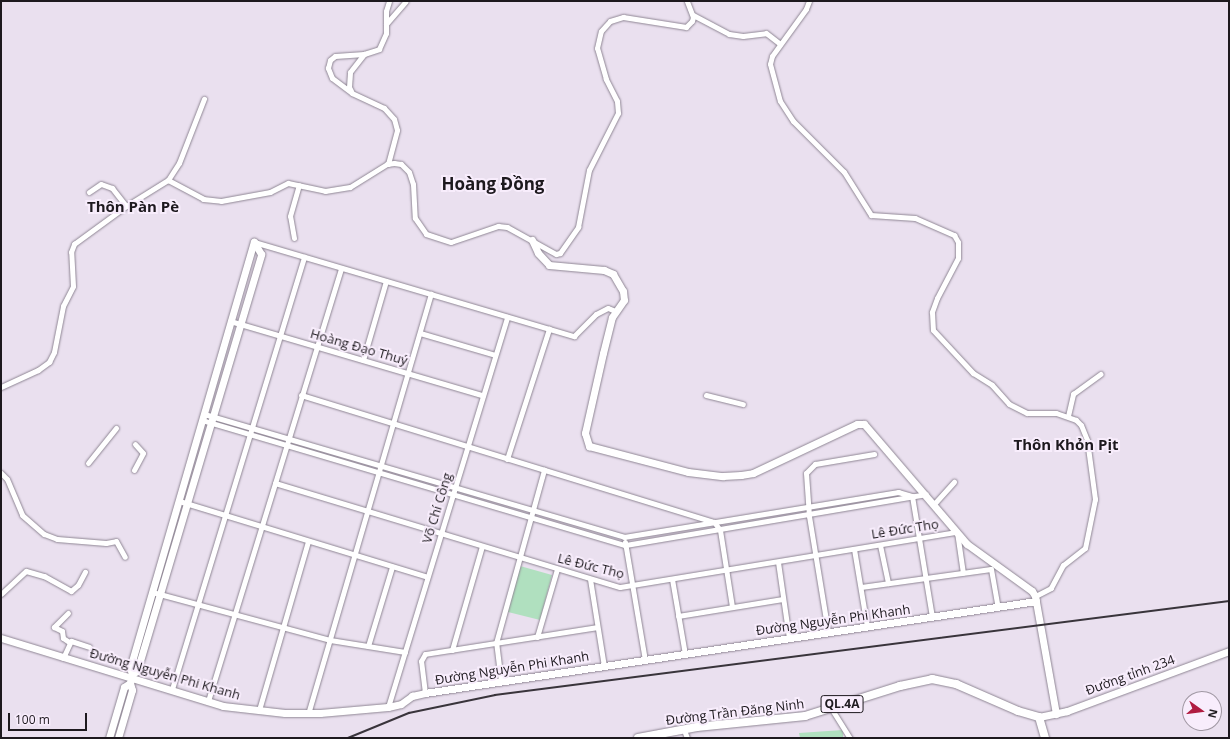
<!DOCTYPE html>
<html>
<head>
<meta charset="utf-8">
<style>
  body { margin:0 }
  #map { position:relative; width:1230px; height:739px; overflow:hidden; background:#eae0ef; font-family:"Open Sans",sans-serif }
  div>[style] { position:absolute }
  .green>* { inset:0; background:#b0e0bf }
  .roads { filter:drop-shadow(0 0 1px #8f8694) drop-shadow(0 0 1px #8f8694) }
  .street>* { height:5px; margin:-2.5px; padding:0 2.5px; transform-origin:2.5px; border-radius:2.5px; background:#fff }
  .secondary>* { height:7px; margin:-3.5px; padding:0 3.5px; transform-origin:3.5px; border-radius:3.5px; background:#fff }
  .primary>* { height:8px; margin:-4px; padding:0 4px; transform-origin:4px; border-radius:4px; background:#fff }
  .rail>* { height:1.5px; margin:-0.75px; padding:0 0.75px; transform-origin:0.75px; border-radius:0.75px; background:#39343b }
  span { translate:-50% -50%; white-space:nowrap; text-align:center; line-height:1.15; -webkit-text-stroke:4px #f8edfc; paint-order:stroke }
  .shield-label span { padding:1px 3px; background:#f8edfc; border:1px solid; border-radius:3px; -webkit-text-stroke-width:0 }
  .shield-label { font-size:12px; color:#1d191e; font-weight:700 }
  .street-label { font-size:13px; color:#1d191e }
  .quarter-label { font-size:15px; color:#1d191e; font-weight:700 }
  .district-label { font-size:17px; color:#1d191e; font-weight:700 }
  .frame { position:absolute; inset:0; border:2px solid #1d191e; pointer-events:none }
  .north { position:absolute; left:1182px; top:691px; width:40px; height:40px; box-sizing:border-box; background:#f8edfc; border:1px solid #a098a3; border-radius:50%; rotate:104deg; font-size:11px; font-weight:700; line-height:16px; text-align:center; color:#1d191e }
  .north::after { content:''; display:block; margin:auto; width:14px; height:18px; background:#b01c41; clip-path:polygon(50% 0,100% 100%,50% 72%,0 100%) }
  .scale { position:absolute; left:8px; top:713px; width:79px; height:18px; box-sizing:border-box; border:2px solid #1d191e; border-top:0; padding-left:5px; font-size:12px; line-height:14px; white-space:nowrap; color:#1d191e; -webkit-text-stroke:3px #f8edfc; paint-order:stroke }
</style>
</head>
<body>
<div id="map">
  <div class="green">
    <i style="clip-path:polygon(520px 566px,552px 575px,540px 620px,508px 612px)"></i>
    <i style="clip-path:polygon(843px 730px,843px 738px,800px 738px,799px 733px)"></i>
  </div>
  <div class="roads">
    <div class="street">
      <i style="left:809px;top:1px;width:9px;rotate:111deg"></i>
      <i style="left:806px;top:9px;width:58px;rotate:125.9deg"></i>
      <i style="left:772px;top:56px;width:8px;rotate:104deg"></i>
      <i style="left:770px;top:64px;width:38px;rotate:75deg"></i>
      <i style="left:780px;top:101px;width:24px;rotate:57deg"></i>
      <i style="left:793px;top:121px;width:72px;rotate:45deg"></i>
      <i style="left:844px;top:172px;width:51px;rotate:57.9deg"></i>
      <i style="left:871px;top:215px;width:44px;rotate:3.9deg"></i>
      <i style="left:915px;top:218px;width:43px;rotate:23.6deg"></i>
      <i style="left:954px;top:235px;width:8px;rotate:60deg"></i>
      <i style="left:958px;top:242px;width:16px;rotate:90deg"></i>
      <i style="left:958px;top:258px;width:45px;rotate:117.7deg"></i>
      <i style="left:937px;top:298px;width:15px;rotate:110deg"></i>
      <i style="left:932px;top:312px;width:18px;rotate:87deg"></i>
      <i style="left:933px;top:330px;width:59px;rotate:47.1deg"></i>
      <i style="left:973px;top:373px;width:22px;rotate:32deg"></i>
      <i style="left:992px;top:385px;width:25px;rotate:48deg"></i>
      <i style="left:1009px;top:404px;width:20px;rotate:27deg"></i>
      <i style="left:1027px;top:413px;width:29px"></i>
      <i style="left:1056px;top:413px;width:21px;rotate:19deg"></i>
      <i style="left:1076px;top:420px;width:7px;rotate:45deg"></i>
      <i style="left:1081px;top:425px;width:16px;rotate:68deg"></i>
      <i style="left:1087px;top:440px;width:60px;rotate:82.3deg"></i>
      <i style="left:1095px;top:499px;width:50px;rotate:101.5deg"></i>
      <i style="left:1085px;top:548px;width:28px;rotate:142deg"></i>
      <i style="left:1063px;top:565px;width:26px;rotate:118deg"></i>
      <i style="left:1051px;top:588px;width:18px;rotate:153deg"></i>
      <i style="left:693px;top:15px;width:41px;rotate:27.8deg"></i>
      <i style="left:729px;top:34px;width:14px;rotate:8deg"></i>
      <i style="left:743px;top:36px;width:23px;rotate:-7deg"></i>
      <i style="left:766px;top:33px;width:18px;rotate:38deg"></i>
      <i style="left:386px;top:24px;width:30px;rotate:-49deg"></i>
      <i style="left:351px;top:91px;width:4px;rotate:-117deg"></i>
      <i style="left:349px;top:87px;width:15px;rotate:-86deg"></i>
      <i style="left:350px;top:72px;width:23px;rotate:-52deg"></i>
      <i style="left:388px;top:164px;width:35px;rotate:-75deg"></i>
      <i style="left:397px;top:130px;width:11px;rotate:-105deg"></i>
      <i style="left:394px;top:119px;width:15px;rotate:-132deg"></i>
      <i style="left:384px;top:108px;width:35px;rotate:-155deg"></i>
      <i style="left:352px;top:93px;width:25px;rotate:-143deg"></i>
      <i style="left:332px;top:78px;width:11px;rotate:-112deg"></i>
      <i style="left:328px;top:68px;width:8px;rotate:-76deg"></i>
      <i style="left:330px;top:60px;width:6px;rotate:-39deg"></i>
      <i style="left:335px;top:56px;width:29px;rotate:-4deg"></i>
      <i style="left:364px;top:54px;width:16px;rotate:-18deg"></i>
      <i style="left:379px;top:49px;width:17px;rotate:-66deg"></i>
      <i style="left:386px;top:33px;width:22px;rotate:-90deg"></i>
      <i style="left:386px;top:11px;width:10px;rotate:-73deg"></i>
      <i style="left:168px;top:180px;width:40px;rotate:28deg"></i>
      <i style="left:203px;top:199px;width:18px;rotate:6deg"></i>
      <i style="left:221px;top:201px;width:50px;rotate:-10.4deg"></i>
      <i style="left:270px;top:192px;width:20px;rotate:-27deg"></i>
      <i style="left:288px;top:183px;width:38px;rotate:12deg"></i>
      <i style="left:325px;top:191px;width:25px;rotate:-9deg"></i>
      <i style="left:350px;top:187px;width:44px;rotate:-31.9deg"></i>
      <i style="left:387px;top:164px;width:7px;rotate:-8deg"></i>
      <i style="left:394px;top:163px;width:7px;rotate:8deg"></i>
      <i style="left:401px;top:164px;width:11px;rotate:45deg"></i>
      <i style="left:409px;top:172px;width:13px;rotate:72deg"></i>
      <i style="left:413px;top:184px;width:34px;rotate:87deg"></i>
      <i style="left:415px;top:218px;width:19px;rotate:55deg"></i>
      <i style="left:426px;top:234px;width:26px;rotate:18deg"></i>
      <i style="left:451px;top:242px;width:50px;rotate:-18.8deg"></i>
      <i style="left:498px;top:226px;width:9px;rotate:6deg"></i>
      <i style="left:507px;top:227px;width:56px;rotate:28.9deg"></i>
      <i style="left:556px;top:254px;width:4px;rotate:-14deg"></i>
      <i style="left:560px;top:253px;width:32px;rotate:-55deg"></i>
      <i style="left:578px;top:227px;width:58px;rotate:-79.1deg"></i>
      <i style="left:589px;top:170px;width:64px;rotate:-63deg"></i>
      <i style="left:618px;top:113px;width:12px;rotate:-95deg"></i>
      <i style="left:617px;top:101px;width:25px;rotate:-117deg"></i>
      <i style="left:606px;top:79px;width:32px;rotate:-106deg"></i>
      <i style="left:597px;top:48px;width:17px;rotate:-77deg"></i>
      <i style="left:601px;top:31px;width:13px;rotate:-48deg"></i>
      <i style="left:610px;top:21px;width:14px;rotate:-17deg"></i>
      <i style="left:623px;top:17px;width:64px;rotate:9deg"></i>
      <i style="left:686px;top:27px;width:8px;rotate:-45deg"></i>
      <i style="left:692px;top:21px;width:4px;rotate:-76deg"></i>
      <i style="left:693px;top:17px;width:17px;rotate:-111deg"></i>
      <i style="left:89px;top:192px;width:14px;rotate:-34deg"></i>
      <i style="left:101px;top:184px;width:12px;rotate:20deg"></i>
      <i style="left:112px;top:188px;width:23px;rotate:52deg"></i>
      <i style="left:294px;top:238px;width:22px;rotate:-100deg"></i>
      <i style="left:290px;top:216px;width:32px;rotate:-74deg"></i>
      <i style="left:254px;top:242px;width:334px;rotate:16.4deg"></i>
      <i style="left:574px;top:336px;width:31px;rotate:-45deg"></i>
      <i style="left:596px;top:314px;width:13px;rotate:-27deg"></i>
      <i style="left:608px;top:308px;width:8px;rotate:23deg"></i>
      <i style="left:230px;top:321px;width:263px;rotate:16.4deg"></i>
      <i style="left:420px;top:333px;width:78px;rotate:16.3deg"></i>
      <i style="left:363px;top:360px;width:82px;rotate:-73.8deg"></i>
      <i style="left:1px;top:387px;width:41px;rotate:-24.7deg"></i>
      <i style="left:38px;top:370px;width:14px;rotate:-36deg"></i>
      <i style="left:49px;top:362px;width:11px;rotate:-63deg"></i>
      <i style="left:54px;top:352px;width:47px;rotate:-78.9deg"></i>
      <i style="left:63px;top:306px;width:22px;rotate:-63deg"></i>
      <i style="left:73px;top:286px;width:34px;rotate:-93deg"></i>
      <i style="left:71px;top:252px;width:9px;rotate:-69deg"></i>
      <i style="left:74px;top:244px;width:64px;rotate:-36.2deg"></i>
      <i style="left:126px;top:206px;width:49px;rotate:-31.8deg"></i>
      <i style="left:168px;top:180px;width:20px;rotate:-57deg"></i>
      <i style="left:179px;top:163px;width:69px;rotate:-68.7deg"></i>
      <i style="left:301px;top:395px;width:432px;rotate:17.1deg"></i>
      <i style="left:714px;top:522px;width:10px;rotate:53deg"></i>
      <i style="left:720px;top:530px;width:78px;rotate:81.1deg"></i>
      <i style="left:706px;top:395px;width:38px;rotate:14deg"></i>
      <i style="left:204px;top:414px;width:438px;rotate:16.3deg"></i>
      <i style="left:624px;top:537px;width:278px;rotate:-9.3deg"></i>
      <i style="left:898px;top:492px;width:15px;rotate:16deg"></i>
      <i style="left:1068px;top:416px;width:23px;rotate:-77deg"></i>
      <i style="left:1073px;top:394px;width:34px;rotate:-36deg"></i>
      <i style="left:202px;top:420px;width:441px;rotate:16.5deg"></i>
      <i style="left:625px;top:545px;width:305px;rotate:-9.6deg"></i>
      <i style="left:507px;top:459px;width:137px;rotate:-72.1deg"></i>
      <i style="left:88px;top:463px;width:45px;rotate:-51.3deg"></i>
      <i style="left:134px;top:470px;width:19px;rotate:-62deg"></i>
      <i style="left:143px;top:453px;width:12px;rotate:-132deg"></i>
      <i style="left:1px;top:473px;width:8px;rotate:45deg"></i>
      <i style="left:7px;top:479px;width:39px;rotate:67deg"></i>
      <i style="left:22px;top:515px;width:29px;rotate:41deg"></i>
      <i style="left:44px;top:534px;width:14px;rotate:21deg"></i>
      <i style="left:57px;top:539px;width:49px;rotate:4.7deg"></i>
      <i style="left:106px;top:543px;width:10px;rotate:-11deg"></i>
      <i style="left:116px;top:541px;width:18px;rotate:61deg"></i>
      <i style="left:275px;top:483px;width:360px;rotate:16.8deg"></i>
      <i style="left:620px;top:587px;width:341px;rotate:-9.3deg"></i>
      <i style="left:957px;top:532px;width:41px;rotate:81.7deg"></i>
      <i style="left:912px;top:496px;width:123px;rotate:80.6deg"></i>
      <i style="left:179px;top:501px;width:259px;rotate:17deg"></i>
      <i style="left:934px;top:504px;width:30px;rotate:-48deg"></i>
      <i style="left:625px;top:542px;width:120px;rotate:80.4deg"></i>
      <i style="left:880px;top:545px;width:39px;rotate:78deg"></i>
      <i style="left:854px;top:549px;width:79px;rotate:80.5deg"></i>
      <i style="left:778px;top:562px;width:77px;rotate:81.8deg"></i>
      <i style="left:590px;top:579px;width:88px;rotate:80.9deg"></i>
      <i style="left:672px;top:579px;width:76px;rotate:80.2deg"></i>
      <i style="left:861px;top:587px;width:131px;rotate:-7.9deg"></i>
      <i style="left:991px;top:569px;width:39px;rotate:80deg"></i>
      <i style="left:152px;top:592px;width:184px;rotate:15.1deg"></i>
      <i style="left:330px;top:640px;width:76px;rotate:9.1deg"></i>
      <i style="left:1px;top:594px;width:34px;rotate:-43deg"></i>
      <i style="left:26px;top:571px;width:19px;rotate:16deg"></i>
      <i style="left:44px;top:576px;width:31px;rotate:29deg"></i>
      <i style="left:71px;top:591px;width:9px;rotate:-41deg"></i>
      <i style="left:78px;top:585px;width:15px;rotate:-62deg"></i>
      <i style="left:68px;top:613px;width:20px;rotate:135deg"></i>
      <i style="left:54px;top:627px;width:9px;rotate:27deg"></i>
      <i style="left:62px;top:631px;width:7px;rotate:82deg"></i>
      <i style="left:63px;top:638px;width:7px;rotate:34deg"></i>
      <i style="left:678px;top:616px;width:106px;rotate:-9.2deg"></i>
      <i style="left:828px;top:632px;width:118px;rotate:-99.3deg"></i>
      <i style="left:809px;top:516px;width:43px;rotate:-94deg"></i>
      <i style="left:806px;top:473px;width:13px;rotate:-45deg"></i>
      <i style="left:815px;top:464px;width:60px;rotate:-9.6deg"></i>
      <i style="left:537px;top:637px;width:71px;rotate:-73.6deg"></i>
      <i style="left:368px;top:646px;width:83px;rotate:-73.1deg"></i>
      <i style="left:452px;top:650px;width:108px;rotate:-73.9deg"></i>
      <i style="left:63px;top:658px;width:19px;rotate:-65deg"></i>
      <i style="left:71px;top:641px;width:19px;rotate:18deg"></i>
      <i style="left:501px;top:682px;width:39px;rotate:-97deg"></i>
      <i style="left:496px;top:643px;width:180px;rotate:-74.5deg"></i>
      <i style="left:172px;top:689px;width:452px;rotate:-73deg"></i>
      <i style="left:425px;top:693px;width:32px;rotate:-97deg"></i>
      <i style="left:421px;top:661px;width:8px;rotate:-60deg"></i>
      <i style="left:425px;top:654px;width:174px;rotate:-8.9deg"></i>
      <i style="left:208px;top:701px;width:453px;rotate:-72.9deg"></i>
      <i style="left:388px;top:707px;width:408px;rotate:-73deg"></i>
      <i style="left:831px;top:708px;width:36px;rotate:58deg"></i>
      <i style="left:259px;top:710px;width:176px;rotate:-73.8deg"></i>
      <i style="left:308px;top:714px;width:438px;rotate:-73.7deg"></i>
      <i style="left:684px;top:730px;width:9px;rotate:69deg"></i>
    </div>
    <div class="secondary">
      <i style="left:532px;top:240px;width:14px;rotate:65deg"></i>
      <i style="left:538px;top:253px;width:16px;rotate:47deg"></i>
      <i style="left:549px;top:265px;width:55px;rotate:5.2deg"></i>
      <i style="left:604px;top:270px;width:10px;rotate:24deg"></i>
      <i style="left:613px;top:274px;width:20px;rotate:60deg"></i>
      <i style="left:623px;top:291px;width:9px;rotate:84deg"></i>
      <i style="left:624px;top:300px;width:21px;rotate:125deg"></i>
      <i style="left:612px;top:317px;width:37px;rotate:104deg"></i>
      <i style="left:603px;top:353px;width:82px;rotate:102.7deg"></i>
      <i style="left:585px;top:433px;width:14px;rotate:73deg"></i>
      <i style="left:589px;top:446px;width:102px;rotate:14.7deg"></i>
      <i style="left:688px;top:472px;width:35px;rotate:7deg"></i>
      <i style="left:723px;top:476px;width:18px;rotate:-3deg"></i>
      <i style="left:741px;top:475px;width:12px;rotate:-9deg"></i>
      <i style="left:753px;top:473px;width:115px;rotate:-25.2deg"></i>
      <i style="left:857px;top:424px;width:7px"></i>
      <i style="left:864px;top:424px;width:158px;rotate:49.4deg"></i>
      <i style="left:967px;top:544px;width:80px;rotate:35.9deg"></i>
      <i style="left:1032px;top:591px;width:6px;rotate:59deg"></i>
      <i style="left:1035px;top:596px;width:120px;rotate:79.9deg"></i>
      <i style="left:1px;top:638px;width:232px;rotate:17deg"></i>
      <i style="left:223px;top:706px;width:62px;rotate:6.4deg"></i>
      <i style="left:285px;top:713px;width:35px"></i>
      <i style="left:320px;top:713px;width:68px;rotate:-5deg"></i>
      <i style="left:388px;top:707px;width:13px;rotate:-13deg"></i>
      <i style="left:401px;top:704px;width:14px;rotate:-36deg"></i>
      <i style="left:412px;top:696px;width:13px;rotate:-13deg"></i>
      <i style="left:425px;top:693px;width:618px;rotate:-8.56deg"></i>
      <i style="left:132px;top:674px;width:6px;rotate:-108deg"></i>
      <i style="left:130px;top:668px;width:444px;rotate:-73.8deg"></i>
      <i style="left:1039px;top:717px;width:29px;rotate:-12deg"></i>
      <i style="left:1067px;top:711px;width:173px;rotate:-20.3deg"></i>
      <i style="left:109px;top:738px;width:53px;rotate:-73.6deg"></i>
      <i style="left:124px;top:687px;width:7px;rotate:-34deg"></i>
      <i style="left:118px;top:738px;width:50px;rotate:-73.7deg"></i>
      <i style="left:132px;top:690px;width:7px;rotate:-106deg"></i>
      <i style="left:130px;top:683px;width:9px;rotate:-77deg"></i>
      <i style="left:132px;top:674px;width:6px;rotate:-31deg"></i>
      <i style="left:137px;top:671px;width:435px;rotate:-73.4deg"></i>
      <i style="left:261px;top:254px;width:14px;rotate:-120deg"></i>
    </div>
    <div class="primary">
      <i style="left:638px;top:738px;width:60px;rotate:-10.6deg"></i>
      <i style="left:697px;top:727px;width:109px;rotate:-5.8deg"></i>
      <i style="left:805px;top:716px;width:100px;rotate:-17.5deg"></i>
      <i style="left:900px;top:686px;width:33px;rotate:-12deg"></i>
      <i style="left:932px;top:679px;width:25px;rotate:12deg"></i>
      <i style="left:956px;top:684px;width:68px;rotate:23.5deg"></i>
      <i style="left:1018px;top:711px;width:22px;rotate:16deg"></i>
      <i style="left:1039px;top:717px;width:22px;rotate:74deg"></i>
    </div>
  </div>
  <div class="rail">
    <i style="left:348px;top:738px;width:66px;rotate:-22.3deg"></i>
    <i style="left:409px;top:713px;width:88px;rotate:-11.8deg"></i>
    <i style="left:495px;top:695px;width:740px;rotate:-7.3deg"></i>
  </div>
  <div class="shield-label">
    <span style="left:842px;top:704px">QL.4A</span>
  </div>
  <div class="street-label">
    <span style="left:359px;top:347px;rotate:16deg">Hoàng Đạo Thuý</span>
    <span style="left:437px;top:508px;rotate:-73deg">Võ Chí Công</span>
    <span style="left:905px;top:529px;rotate:-9deg">Lê Đức Thọ</span>
    <span style="left:591px;top:566px;rotate:14deg">Lê Đức Thọ</span>
    <span style="left:833px;top:620px;rotate:-8deg">Đường Nguyễn Phi Khanh</span>
    <span style="left:512px;top:668px;rotate:-9deg">Đường Nguyễn Phi Khanh</span>
    <span style="left:165px;top:674px;rotate:16deg">Đường Nguyễn Phi Khanh</span>
    <span style="left:1130px;top:675px;rotate:-20deg">Đường tỉnh 234</span>
    <span style="left:735px;top:712px;rotate:-7deg">Đường Trần Đăng Ninh</span>
  </div>
  <div class="quarter-label">
    <span style="left:133px;top:207px">Thôn Pàn Pè</span>
    <span style="left:1066px;top:445px">Thôn Khỏn Pịt</span>
  </div>
  <div class="district-label">
    <span style="left:493px;top:184px">Hoàng Đồng</span>
  </div>
  <div class="frame"></div>
  <div class="north">N</div>
  <div class="scale">100 m</div>
</div>
</body>
</html>
